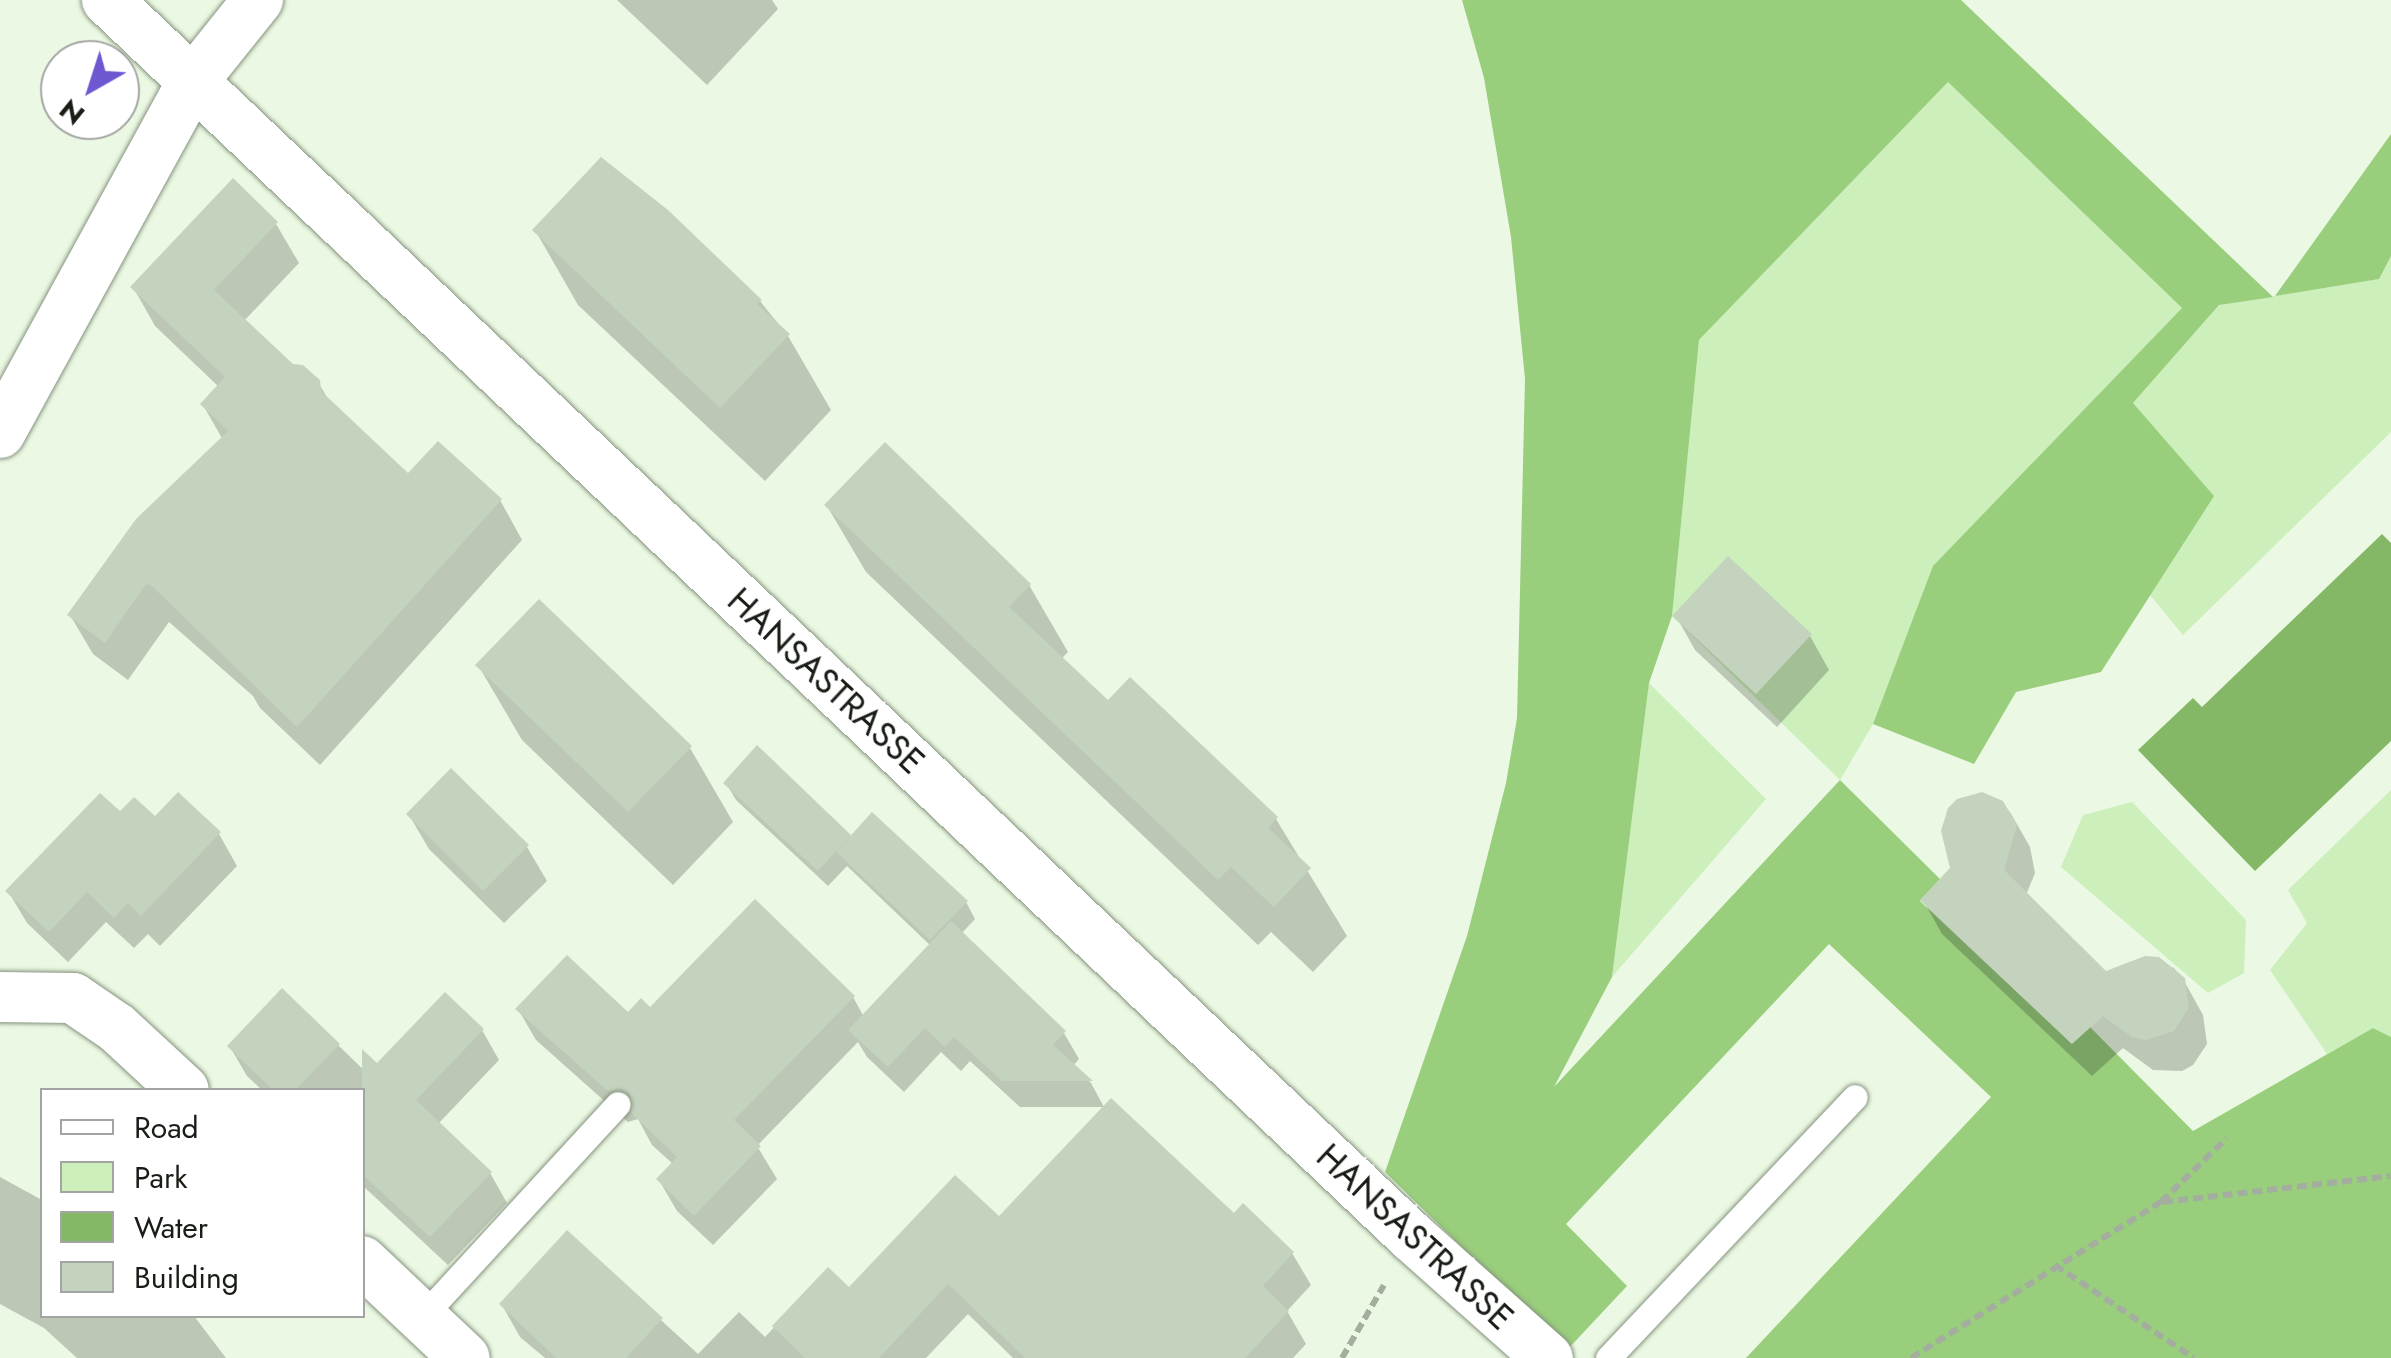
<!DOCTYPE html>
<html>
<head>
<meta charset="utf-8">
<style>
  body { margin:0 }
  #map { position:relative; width:2391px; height:1358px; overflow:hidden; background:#ebf9e4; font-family:Jost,sans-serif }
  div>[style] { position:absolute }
  .green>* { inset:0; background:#ccefbb }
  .forest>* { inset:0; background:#99ce7c }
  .water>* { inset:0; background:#84b867 }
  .shadow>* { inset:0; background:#0003 }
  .building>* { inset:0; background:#c4d3be }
  .path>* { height:6px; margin-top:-3px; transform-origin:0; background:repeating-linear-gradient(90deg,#a3ae9e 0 10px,transparent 0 15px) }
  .roads { filter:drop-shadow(0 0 2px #85937f) drop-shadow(0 0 2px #85937f) }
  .service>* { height:25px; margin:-12.5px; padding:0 12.5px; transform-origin:12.5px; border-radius:12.5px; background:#fff }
  .minor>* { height:50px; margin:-25px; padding:0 25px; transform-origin:25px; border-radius:25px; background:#fff }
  span { translate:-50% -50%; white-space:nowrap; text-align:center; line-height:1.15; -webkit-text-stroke:9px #fff; paint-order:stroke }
  .street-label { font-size:35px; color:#181d16 }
  .legend { position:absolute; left:40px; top:1088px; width:325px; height:230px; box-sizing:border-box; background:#fff; border:2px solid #a3a5a2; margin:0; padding:12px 18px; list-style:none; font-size:30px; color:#181d16 }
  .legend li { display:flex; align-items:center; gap:20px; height:50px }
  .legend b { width:50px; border:2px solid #a3a5a2 }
  .north { position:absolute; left:40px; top:40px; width:100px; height:100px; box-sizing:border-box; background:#fff; border:2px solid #a3a5a2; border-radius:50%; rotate:219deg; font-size:28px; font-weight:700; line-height:40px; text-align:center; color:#181d16 }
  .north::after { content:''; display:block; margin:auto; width:35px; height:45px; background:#6e57d1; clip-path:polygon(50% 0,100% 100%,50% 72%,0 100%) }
</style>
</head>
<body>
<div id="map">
  <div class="green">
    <i style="clip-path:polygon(1948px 82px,2182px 308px,1934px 566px,1873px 724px,1840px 780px,1672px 616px,1699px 340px)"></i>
    <i style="clip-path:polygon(2391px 256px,2391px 432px,2183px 635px,2150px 595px,2213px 496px,2133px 403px,2219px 305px,2378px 279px)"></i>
    <i style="clip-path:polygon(1649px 683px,1766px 799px,1612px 977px)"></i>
    <i style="clip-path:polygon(2391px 790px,2391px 1037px,2373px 1028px,2327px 1054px,2270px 970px,2307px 923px,2288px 890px)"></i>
    <i style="clip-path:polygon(2132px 802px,2246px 920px,2244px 973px,2208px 993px,2061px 867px,2083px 815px)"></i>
  </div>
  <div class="forest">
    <i style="clip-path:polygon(1462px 0,1961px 0,2273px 297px,2219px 305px,2133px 403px,2214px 496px,2101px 672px,2016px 692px,1974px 764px,1873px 724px,1933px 566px,2182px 308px,1948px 82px,1699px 340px,1672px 616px,1649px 683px,1612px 977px,1554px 1087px,1840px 780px,1940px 879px,1920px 901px,2071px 1043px,2090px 1027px,2193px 1131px,2373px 1028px,2391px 1037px,2391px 1358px,1746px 1358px,1991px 1097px,1829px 944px,1566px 1224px,1627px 1286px,1567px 1350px,1385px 1172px,1467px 936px,1506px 783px,1517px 718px,1525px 379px,1511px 237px,1484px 78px)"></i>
    <i style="clip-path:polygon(2391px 134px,2391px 256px,2379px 279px,2275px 296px)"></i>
  </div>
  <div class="water">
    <i style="clip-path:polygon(2382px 534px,2391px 543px,2391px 741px,2255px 871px,2138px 750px,2193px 698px,2202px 707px)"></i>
  </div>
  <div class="shadow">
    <i style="clip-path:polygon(617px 0,772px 0,778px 9px,707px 85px)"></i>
    <i style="clip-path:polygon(276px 224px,299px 263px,243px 322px,292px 367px,318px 382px,331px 404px,409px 477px,500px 500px,522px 540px,320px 765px,260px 708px,253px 696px,169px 622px,128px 680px,93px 654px,70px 615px,223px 440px,203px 405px,219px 387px,155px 326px,133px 287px)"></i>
    <i style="clip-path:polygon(535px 230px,760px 301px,788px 336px,831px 410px,765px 481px,578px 305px)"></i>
    <i style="clip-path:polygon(827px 506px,1029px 585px,1068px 652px,1061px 659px,1109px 704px,1276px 819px,1347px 936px,1313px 972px,1271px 932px,1258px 945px,866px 572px)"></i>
    <i style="clip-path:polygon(1676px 616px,1810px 636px,1829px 670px,1777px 727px,1695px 650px)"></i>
    <i style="clip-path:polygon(478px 665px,690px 748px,733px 822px,673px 885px,522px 740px)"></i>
    <i style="clip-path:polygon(726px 783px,849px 836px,966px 902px,975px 919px,961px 934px,1064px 1033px,1079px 1059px,1073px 1066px,1091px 1083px,1104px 1107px,1020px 1107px,970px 1061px,961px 1071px,941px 1052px,904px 1092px,867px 1057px,858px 1042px,757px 1146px,777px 1179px,713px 1245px,677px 1211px,659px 1180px,673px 1164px,652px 1145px,638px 1119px,628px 1122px,536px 1040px,518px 1009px,628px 1016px,650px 1010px,853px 997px,864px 1017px,931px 946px,847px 866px,828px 886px,736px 800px)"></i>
    <i style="clip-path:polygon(1982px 794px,2010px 812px,2030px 847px,2035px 873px,2026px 895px,2105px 974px,2145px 958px,2174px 968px,2183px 979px,2203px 1015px,2207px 1044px,2193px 1065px,2182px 1071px,2153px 1070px,2123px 1048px,2092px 1076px,1942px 934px,1923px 900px,1953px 869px)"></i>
    <i style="clip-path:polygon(120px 815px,219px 834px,237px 866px,160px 946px,148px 934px,134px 948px,106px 922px,68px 962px,27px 923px,8px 891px)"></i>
    <i style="clip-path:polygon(409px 815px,527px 847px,547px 881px,504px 923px,429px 849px)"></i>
    <i style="clip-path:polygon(282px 991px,369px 1075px,482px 1030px,499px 1060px,438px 1124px,490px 1173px,507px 1203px,448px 1265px,362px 1185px,362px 1090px,262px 1090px,247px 1076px,230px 1047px)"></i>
    <i style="clip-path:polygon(0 1177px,42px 1200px,42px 1316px,194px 1316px,226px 1358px,77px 1358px,44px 1328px,0 1304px)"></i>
    <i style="clip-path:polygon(1234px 1216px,1292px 1253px,1311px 1285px,1287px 1311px,1306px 1344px,1293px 1358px,1013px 1358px,968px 1314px,926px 1358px,545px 1358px,520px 1337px,502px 1305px,567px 1234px,698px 1354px,739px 1312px,765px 1337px,828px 1270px,849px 1290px,999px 1220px)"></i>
  </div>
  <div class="building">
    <i style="clip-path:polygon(601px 157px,668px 210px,762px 300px,757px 304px,790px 334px,720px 408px,532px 230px)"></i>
    <i style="clip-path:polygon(233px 178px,278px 222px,214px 290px,293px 364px,303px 365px,320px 380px,321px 391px,408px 473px,438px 441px,502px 499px,297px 727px,152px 586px,146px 584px,105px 643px,67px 615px,136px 519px,228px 431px,200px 404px,225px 377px,130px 287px)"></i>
    <i style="clip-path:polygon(885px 442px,1031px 584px,1009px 607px,1108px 700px,1130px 677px,1278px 817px,1268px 828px,1311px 868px,1274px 907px,1231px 867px,1218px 880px,824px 505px)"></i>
    <i style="clip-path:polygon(1728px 556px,1812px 634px,1756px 694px,1672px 616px)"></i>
    <i style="clip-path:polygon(539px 599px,692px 746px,628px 812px,475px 665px)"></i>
    <i style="clip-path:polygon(757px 745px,851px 835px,818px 871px,723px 783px)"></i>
    <i style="clip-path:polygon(451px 768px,529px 845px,483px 891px,406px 814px)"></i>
    <i style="clip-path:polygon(178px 792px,221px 832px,141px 916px,128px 903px,114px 918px,87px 892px,49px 932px,5px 891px,100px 793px,120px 811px,134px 797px,155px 816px)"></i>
    <i style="clip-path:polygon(1982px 792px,2003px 801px,2017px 825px,2004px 870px,2106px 971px,2145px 956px,2159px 957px,2185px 978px,2189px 1008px,2174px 1031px,2146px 1040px,2132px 1037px,2103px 1016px,2072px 1044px,1920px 900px,1950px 868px,1941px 831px,1948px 808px,1957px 799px)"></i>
    <i style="clip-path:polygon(872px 812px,968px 901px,930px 940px,836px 852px)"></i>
    <i style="clip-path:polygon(755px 899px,855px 996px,734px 1120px,761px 1146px,694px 1216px,656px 1179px,677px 1157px,631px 1113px,630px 1093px,621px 1088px,608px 1091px,515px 1009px,567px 955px,628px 1012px,641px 998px,650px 1007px)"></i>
    <i style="clip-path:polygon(951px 921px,1066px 1031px,1053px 1045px,1093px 1081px,1002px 1081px,954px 1037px,945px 1047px,925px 1028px,888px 1067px,848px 1030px)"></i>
    <i style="clip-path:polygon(282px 988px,340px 1044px,295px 1090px,273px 1090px,227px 1046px)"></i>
    <i style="clip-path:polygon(445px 992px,484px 1029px,416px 1100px,492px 1172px,430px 1237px,362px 1174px,362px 1049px,377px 1063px)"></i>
    <i style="clip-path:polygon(1111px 1098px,1234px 1213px,1243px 1203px,1294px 1252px,1263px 1286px,1289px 1311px,1245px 1358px,1025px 1358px,948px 1284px,879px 1358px,805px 1358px,772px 1326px,828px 1267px,849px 1287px,955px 1175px,999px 1216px)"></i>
    <i style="clip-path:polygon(567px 1230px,663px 1318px,626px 1358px,556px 1358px,499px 1304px)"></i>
  </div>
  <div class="path">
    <i style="left:2163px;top:1202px;width:229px;rotate:-6.5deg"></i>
    <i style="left:2055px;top:1265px;width:167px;rotate:33.8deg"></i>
    <i style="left:1342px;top:1358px;width:84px;rotate:-60.1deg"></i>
    <i style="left:1911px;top:1358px;width:295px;rotate:-32deg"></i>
    <i style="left:2161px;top:1202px;width:91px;rotate:-44.1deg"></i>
  </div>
  <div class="roads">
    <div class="service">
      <i style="left:422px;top:1317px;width:289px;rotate:-47.4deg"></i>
      <i style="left:1608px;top:1358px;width:359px;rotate:-46.6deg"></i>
    </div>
    <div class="minor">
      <i style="left:107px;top:0;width:1798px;rotate:43.47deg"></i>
      <i style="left:1412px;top:1237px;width:182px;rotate:41.7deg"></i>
      <i style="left:0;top:433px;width:401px;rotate:-61.3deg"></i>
      <i style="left:193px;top:81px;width:104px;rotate:-51.3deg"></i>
      <i style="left:0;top:997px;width:73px;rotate:0.8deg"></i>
      <i style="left:73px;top:998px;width:53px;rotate:34.3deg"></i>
      <i style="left:117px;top:1028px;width:91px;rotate:42.8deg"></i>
      <i style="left:362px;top:1261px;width:141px;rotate:43.3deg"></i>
    </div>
  </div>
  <div class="street-label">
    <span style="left:826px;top:681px;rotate:43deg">HANSASTRASSE</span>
    <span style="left:1415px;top:1237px;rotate:43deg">HANSASTRASSE</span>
  </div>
  <ul class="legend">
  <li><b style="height:12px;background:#fff"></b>Road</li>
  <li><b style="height:28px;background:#ccefbb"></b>Park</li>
  <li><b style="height:28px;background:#84b867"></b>Water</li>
  <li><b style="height:28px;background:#c4d3be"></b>Building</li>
  </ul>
  <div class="north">N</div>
</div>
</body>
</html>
